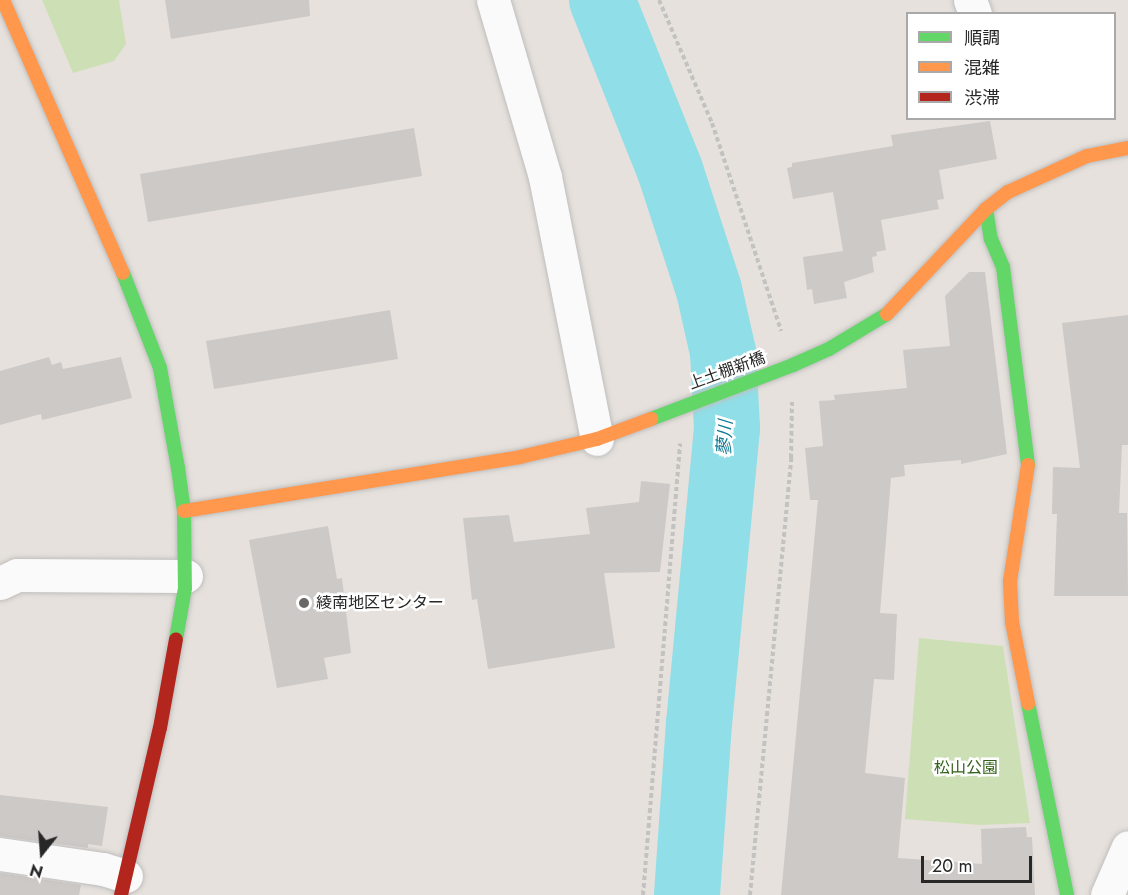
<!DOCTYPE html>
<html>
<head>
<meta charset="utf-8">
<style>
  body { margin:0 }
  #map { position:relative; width:1128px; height:895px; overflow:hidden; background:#e6e1dc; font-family:Jost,"Noto Sans JP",sans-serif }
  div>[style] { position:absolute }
  .green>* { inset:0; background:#cde0b5 }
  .river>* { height:66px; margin:-33px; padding:0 33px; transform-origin:33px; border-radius:33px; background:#90dee7 }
  .building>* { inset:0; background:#cdc9c6 }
  .path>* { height:4px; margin-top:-2px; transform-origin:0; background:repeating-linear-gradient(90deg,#c2c2c1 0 4.5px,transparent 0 7.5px) }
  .roads { filter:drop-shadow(0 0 2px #bfbebe) drop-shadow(0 0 2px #bfbebe) }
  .street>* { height:33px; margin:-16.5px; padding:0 16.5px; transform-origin:16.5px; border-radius:16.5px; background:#fbfafa }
  .fast>* { height:14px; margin:-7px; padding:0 7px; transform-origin:7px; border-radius:7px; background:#63d668 }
  .slow>* { height:14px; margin:-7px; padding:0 7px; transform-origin:7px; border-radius:7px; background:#ff974d }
  .jam>* { height:14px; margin:-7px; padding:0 7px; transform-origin:7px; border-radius:7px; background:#b3261e }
  .dots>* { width:16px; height:16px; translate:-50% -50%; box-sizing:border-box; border:3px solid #fff; border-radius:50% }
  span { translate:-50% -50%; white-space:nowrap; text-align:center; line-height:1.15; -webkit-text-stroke:5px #fff; paint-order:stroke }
  .street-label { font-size:16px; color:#272727 }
  .poi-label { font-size:16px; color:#272727 }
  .left { translate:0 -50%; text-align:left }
  .park-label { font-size:16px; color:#33611a }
  .water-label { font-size:18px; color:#0f7893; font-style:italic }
  .legend { position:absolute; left:906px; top:12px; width:210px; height:108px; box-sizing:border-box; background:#fff; border:2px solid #a9a9a9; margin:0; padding:8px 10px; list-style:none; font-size:18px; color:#272727 }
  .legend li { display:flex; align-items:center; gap:12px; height:30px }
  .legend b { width:30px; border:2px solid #a9a9a9 }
  .north { position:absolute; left:12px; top:823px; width:60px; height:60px; -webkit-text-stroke:4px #fff; paint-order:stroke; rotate:197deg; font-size:16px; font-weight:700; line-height:24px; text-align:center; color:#272727 }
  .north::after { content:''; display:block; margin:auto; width:21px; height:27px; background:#272727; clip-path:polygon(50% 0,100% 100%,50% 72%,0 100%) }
  .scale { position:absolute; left:921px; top:856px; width:111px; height:27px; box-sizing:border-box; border:3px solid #272727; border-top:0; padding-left:8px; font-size:18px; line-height:21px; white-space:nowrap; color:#272727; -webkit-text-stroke:4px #fff; paint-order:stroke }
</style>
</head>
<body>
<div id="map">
  <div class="green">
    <i style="clip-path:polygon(42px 0,119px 0,126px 44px,114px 61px,73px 73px)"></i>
    <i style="clip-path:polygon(919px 638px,1003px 646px,1030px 823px,979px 825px,905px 819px)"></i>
  </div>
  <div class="river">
    <i style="left:602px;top:0;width:183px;rotate:68.2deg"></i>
    <i style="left:670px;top:170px;width:126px;rotate:72deg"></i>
    <i style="left:709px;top:290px;width:64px;rotate:77.3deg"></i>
    <i style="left:723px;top:352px;width:76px;rotate:87deg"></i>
    <i style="left:727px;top:428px;width:296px;rotate:95.4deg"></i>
    <i style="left:699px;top:723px;width:172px;rotate:94deg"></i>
  </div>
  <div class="building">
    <i style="clip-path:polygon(165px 0,309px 0,310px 16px,171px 39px)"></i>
    <i style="clip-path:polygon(990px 121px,997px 159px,939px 170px,944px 199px,937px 200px,939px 209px,881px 220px,886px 250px,876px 252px,877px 256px,872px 257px,874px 272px,844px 282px,847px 298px,814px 304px,812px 289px,807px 290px,803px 257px,843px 251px,833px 192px,793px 199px,787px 168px,792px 167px,792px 163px,893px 146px,891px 135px)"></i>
    <i style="clip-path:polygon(414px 128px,422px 176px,148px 222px,140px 174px)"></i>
    <i style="clip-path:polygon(969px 272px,985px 272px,1007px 454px,961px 464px,961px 460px,904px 465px,905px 476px,891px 478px,880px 613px,897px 614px,894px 680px,874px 679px,865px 773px,905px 778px,898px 858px,982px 864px,981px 829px,1026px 827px,1027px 837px,1032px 837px,1035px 895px,781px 895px,818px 500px,810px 500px,805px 448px,823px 446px,819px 401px,835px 400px,834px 395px,907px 388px,903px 350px,950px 346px,945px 296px)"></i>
    <i style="clip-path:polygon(390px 310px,398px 359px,214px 389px,206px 341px)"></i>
    <i style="clip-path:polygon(1128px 315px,1128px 445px,1122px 445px,1119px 513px,1127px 513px,1128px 596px,1054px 596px,1057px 514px,1052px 514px,1053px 467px,1080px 468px,1062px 323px)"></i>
    <i style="clip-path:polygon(49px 357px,52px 365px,61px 362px,63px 369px,121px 357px,132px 398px,42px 420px,41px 414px,0 425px,0 371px)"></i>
    <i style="clip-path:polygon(641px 481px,670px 484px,660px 572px,604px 573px,615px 648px,488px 669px,477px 599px,472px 600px,463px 518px,509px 515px,514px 542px,590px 534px,586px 508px,639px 502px)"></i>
    <i style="clip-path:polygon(328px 526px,337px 579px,342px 578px,351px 653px,324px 658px,328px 679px,277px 688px,249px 540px)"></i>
    <i style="clip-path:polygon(0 795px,108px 807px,102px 846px,88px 844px,88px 848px,0 836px)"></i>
    <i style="clip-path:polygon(0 873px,81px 885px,79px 895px,0 895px)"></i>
  </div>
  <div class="path">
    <i style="left:659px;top:0;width:134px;rotate:66.7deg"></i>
    <i style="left:712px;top:123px;width:219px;rotate:71.6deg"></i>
    <i style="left:643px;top:895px;width:453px;rotate:-85.3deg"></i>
    <i style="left:750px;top:895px;width:439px;rotate:-84.6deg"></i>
    <i style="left:791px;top:458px;width:56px;rotate:-89deg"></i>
  </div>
  <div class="roads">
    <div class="street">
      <i style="left:493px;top:0;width:184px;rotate:73.6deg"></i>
      <i style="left:545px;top:177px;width:267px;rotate:78.8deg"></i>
      <i style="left:970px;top:0;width:15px;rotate:70deg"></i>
      <i style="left:0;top:583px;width:19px;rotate:-25deg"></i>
      <i style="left:17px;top:575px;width:169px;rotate:0.3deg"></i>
      <i style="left:0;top:854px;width:104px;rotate:8.3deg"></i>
      <i style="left:103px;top:869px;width:24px;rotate:17deg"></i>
      <i style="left:1107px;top:895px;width:52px;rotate:-66.4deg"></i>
    </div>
    <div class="fast">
      <i style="left:986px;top:209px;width:30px;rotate:81deg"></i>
      <i style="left:991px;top:239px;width:30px;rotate:67deg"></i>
      <i style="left:1003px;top:267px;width:200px;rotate:82.8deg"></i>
      <i style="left:123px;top:273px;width:102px;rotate:68.7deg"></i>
      <i style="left:160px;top:368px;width:102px;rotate:79.8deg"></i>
      <i style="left:178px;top:468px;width:43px;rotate:82.1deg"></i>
      <i style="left:184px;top:511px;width:77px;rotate:89.3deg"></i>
      <i style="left:185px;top:588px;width:52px;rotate:100deg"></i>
      <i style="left:651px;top:419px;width:152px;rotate:-20.8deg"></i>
      <i style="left:793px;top:365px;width:39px;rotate:-24deg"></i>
      <i style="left:829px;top:349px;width:68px;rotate:-31.1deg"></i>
      <i style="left:1028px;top:703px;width:196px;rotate:78.5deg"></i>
    </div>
    <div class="slow">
      <i style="left:3px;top:0;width:298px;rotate:66.3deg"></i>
      <i style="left:887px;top:314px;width:144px;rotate:-46.7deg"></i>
      <i style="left:986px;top:209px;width:28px;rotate:-38deg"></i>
      <i style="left:1008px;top:192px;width:87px;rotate:-24.5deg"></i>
      <i style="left:1087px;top:156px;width:42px;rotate:-11deg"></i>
      <i style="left:1028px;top:465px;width:117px;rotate:98.8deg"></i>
      <i style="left:1010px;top:581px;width:41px;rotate:87.2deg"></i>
      <i style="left:1012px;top:622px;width:83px;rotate:78.8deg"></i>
      <i style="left:184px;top:511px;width:340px;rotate:-9.1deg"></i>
      <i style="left:520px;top:457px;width:79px;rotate:-13.2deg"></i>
      <i style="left:597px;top:439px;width:58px;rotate:-20.3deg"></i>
    </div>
    <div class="jam">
      <i style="left:121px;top:895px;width:171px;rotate:-76.9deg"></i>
      <i style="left:160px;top:728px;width:90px;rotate:-79.8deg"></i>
    </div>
  </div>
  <div class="dots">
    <i style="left:304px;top:603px;background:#6a6866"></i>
  </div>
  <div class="street-label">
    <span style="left:727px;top:371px;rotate:-20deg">上土棚新橋</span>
  </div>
  <div class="poi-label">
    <span class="left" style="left:316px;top:603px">綾南地区センター</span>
  </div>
  <div class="park-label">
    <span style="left:966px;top:768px">松山公園</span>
  </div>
  <div class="water-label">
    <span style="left:725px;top:438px;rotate:-87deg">蓼川</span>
  </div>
  <ul class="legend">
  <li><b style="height:8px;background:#63d668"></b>順調</li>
  <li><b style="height:8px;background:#ff974d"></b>混雑</li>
  <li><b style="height:8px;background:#b3261e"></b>渋滞</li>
  </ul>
  <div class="north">N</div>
  <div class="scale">20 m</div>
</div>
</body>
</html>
